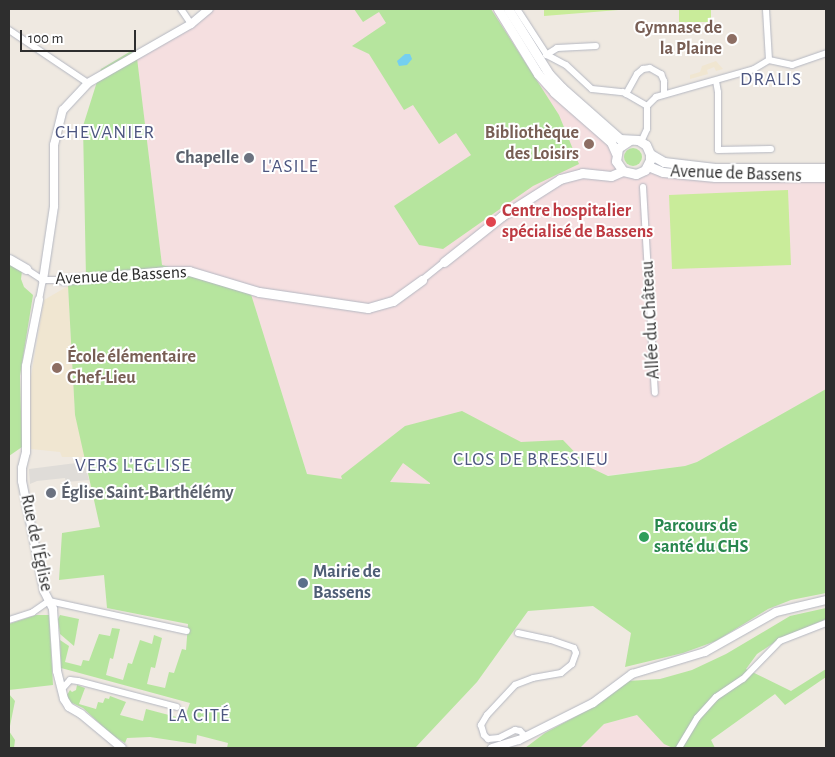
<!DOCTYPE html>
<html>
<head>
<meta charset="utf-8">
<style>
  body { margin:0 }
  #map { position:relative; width:835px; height:757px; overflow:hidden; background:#efe9e1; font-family:"Alegreya Sans",sans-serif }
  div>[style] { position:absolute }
  .education>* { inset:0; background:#f0e6d1 }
  .medical>* { inset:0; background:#f5dfe0 }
  .green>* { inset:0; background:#b6e59e }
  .round { border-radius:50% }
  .pitch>* { inset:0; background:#c9ec9a }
  .plaza>* { inset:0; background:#dfdcd8 }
  .water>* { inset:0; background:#75cff0 }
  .roads { filter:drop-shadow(0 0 1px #b4b7c1) drop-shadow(0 0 1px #b4b7c1) }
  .minor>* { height:6px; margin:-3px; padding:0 3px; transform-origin:3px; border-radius:3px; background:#fff }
  .tertiary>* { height:8px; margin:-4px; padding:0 4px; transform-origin:4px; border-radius:4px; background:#fff }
  .secondary>* { height:9px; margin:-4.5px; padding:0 4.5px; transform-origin:4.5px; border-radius:4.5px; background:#fff }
  .dots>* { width:14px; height:14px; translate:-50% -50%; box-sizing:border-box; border:2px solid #fff; border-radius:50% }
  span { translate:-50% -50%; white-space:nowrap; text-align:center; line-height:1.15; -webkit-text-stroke:4px #fff; paint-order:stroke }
  .education-label { font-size:18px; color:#785e54; font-weight:700 }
  .right { translate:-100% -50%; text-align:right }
  .left { translate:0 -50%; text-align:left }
  .worship-label { font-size:18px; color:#5b616d; font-weight:700 }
  .street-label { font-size:18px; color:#2e2e2e }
  .health-label { font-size:18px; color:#be3a42; font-weight:700 }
  .leisure-label { font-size:18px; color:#27864d; font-weight:700 }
  .service-label { font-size:18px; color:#4e5e75; font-weight:700 }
  .neighbourhood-label { font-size:19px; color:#4d5680; letter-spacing:1px }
  .frame { position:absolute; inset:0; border:10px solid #2e2e2e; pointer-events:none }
  .scale { position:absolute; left:20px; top:30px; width:116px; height:22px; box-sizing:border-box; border:2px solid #2e2e2e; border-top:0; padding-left:6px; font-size:15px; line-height:18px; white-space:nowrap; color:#2e2e2e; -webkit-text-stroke:4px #fff; paint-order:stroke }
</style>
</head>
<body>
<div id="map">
  <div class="education">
    <i style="clip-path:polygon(716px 61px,723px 69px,716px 71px,714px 67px,707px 70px,708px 74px,690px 79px,690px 75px,700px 72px,702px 66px)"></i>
    <i style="clip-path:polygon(68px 286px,75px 415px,86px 457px,62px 457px,60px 452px,31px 449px,28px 394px,44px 300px)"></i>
  </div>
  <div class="medical">
    <i style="clip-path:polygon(209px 9px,498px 9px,538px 74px,611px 142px,623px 171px,645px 170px,826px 178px,826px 389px,697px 462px,685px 466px,499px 488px,317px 478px,307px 474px,250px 291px,162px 265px,136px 55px)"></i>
    <i style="clip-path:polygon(637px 715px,679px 748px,580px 748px,604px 724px)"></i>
  </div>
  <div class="green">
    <i style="clip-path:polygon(354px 9px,491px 9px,559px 115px,579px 164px,533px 186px,443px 249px,419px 245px,394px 206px,471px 155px,456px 133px,439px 144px,413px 105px,404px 110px,369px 54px,352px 46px,386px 23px,379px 12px,363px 22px)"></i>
    <i style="clip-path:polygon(evenodd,131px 51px,137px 58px,162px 265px,250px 291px,307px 474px,342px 479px,341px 476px,405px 426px,462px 411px,521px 442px,563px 440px,589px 467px,608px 476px,685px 466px,697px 462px,826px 389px,826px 593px,791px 600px,768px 609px,716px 641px,683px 653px,625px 667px,631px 633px,593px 606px,528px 611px,477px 682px,415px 748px,227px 748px,228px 743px,197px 735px,196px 744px,150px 737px,127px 738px,125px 743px,112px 735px,83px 708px,70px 702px,67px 695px,70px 690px,72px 692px,76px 690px,77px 685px,85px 688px,79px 704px,96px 709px,98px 702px,103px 703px,105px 698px,109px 699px,110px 696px,126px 702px,120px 715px,143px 721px,146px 709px,184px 719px,190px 703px,61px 668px,60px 640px,69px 646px,65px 662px,81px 666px,83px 660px,89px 661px,99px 634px,110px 636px,112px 628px,120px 629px,113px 659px,110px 658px,106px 675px,123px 680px,128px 663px,132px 664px,140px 640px,152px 644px,154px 635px,162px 638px,155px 668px,151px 667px,147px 684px,165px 688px,169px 672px,174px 673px,182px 649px,186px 650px,188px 624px,107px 608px,104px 575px,59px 580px,62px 533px,100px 527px,75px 415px,68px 286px,86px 278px,83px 126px,101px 69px,131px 51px,403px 463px,430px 483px,430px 484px,390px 482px,403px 463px)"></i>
    <i class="round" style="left:624px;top:148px;width:18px;height:18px"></i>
    <i style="clip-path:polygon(9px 264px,22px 271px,21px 279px,24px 287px,33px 295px,20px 376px,22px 447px,9px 456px)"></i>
    <i style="clip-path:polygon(826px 608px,826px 619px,778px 640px,757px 654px,746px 669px,791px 691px,826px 669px,826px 677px,785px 705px,775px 694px,711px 740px,715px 748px,673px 748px,664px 744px,637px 715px,604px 724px,580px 748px,525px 748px,545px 733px,595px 706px,628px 681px,660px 679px,692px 670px,726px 654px,790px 616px)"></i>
    <i style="clip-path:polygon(36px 615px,49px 615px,53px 685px,9px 690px,9px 624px)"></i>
    <i style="clip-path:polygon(60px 615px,79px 619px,74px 646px,60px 634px,58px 619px)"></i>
    <i style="clip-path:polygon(9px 694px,15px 701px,9px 731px,15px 740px,14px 748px,9px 748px)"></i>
  </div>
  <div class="pitch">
    <i style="clip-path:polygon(544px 9px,631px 9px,544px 16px)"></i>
    <i style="clip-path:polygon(679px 9px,711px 9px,711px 22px,679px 22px)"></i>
    <i style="clip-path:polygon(788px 190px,791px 265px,672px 269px,669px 195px)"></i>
  </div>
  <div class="plaza">
    <i style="clip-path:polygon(84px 462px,89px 480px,66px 482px,65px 478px,37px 481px,30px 484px,29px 469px)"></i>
  </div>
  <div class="water">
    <i style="clip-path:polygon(405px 54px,410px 54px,412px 59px,407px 65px,399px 66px,397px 61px)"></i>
  </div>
  <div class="roads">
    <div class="minor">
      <i style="left:181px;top:9px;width:18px;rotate:56deg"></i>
      <i style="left:517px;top:9px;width:55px;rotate:56.9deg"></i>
      <i style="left:547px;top:55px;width:21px;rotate:28deg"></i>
      <i style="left:566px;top:65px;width:35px;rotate:43deg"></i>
      <i style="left:592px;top:89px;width:31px;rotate:6deg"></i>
      <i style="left:623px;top:92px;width:28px;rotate:30deg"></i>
      <i style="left:9px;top:30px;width:95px;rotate:33.9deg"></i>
      <i style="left:546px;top:55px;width:13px;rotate:-32deg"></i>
      <i style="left:557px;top:48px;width:39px;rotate:-3deg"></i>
      <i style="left:769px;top:60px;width:24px;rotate:12deg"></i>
      <i style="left:792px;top:65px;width:36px;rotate:-19deg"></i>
      <i style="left:716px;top:81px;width:11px;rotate:80deg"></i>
      <i style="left:718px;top:92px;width:58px;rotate:90deg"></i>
      <i style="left:718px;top:150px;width:53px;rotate:-1.1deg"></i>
      <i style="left:626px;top:94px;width:23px;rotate:-61deg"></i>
      <i style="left:637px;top:74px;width:8px;rotate:-40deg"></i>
      <i style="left:643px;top:69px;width:7px;rotate:-8deg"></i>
      <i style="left:650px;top:68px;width:13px;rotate:29deg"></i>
      <i style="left:661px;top:74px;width:8px;rotate:67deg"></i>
      <i style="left:664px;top:81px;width:13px;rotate:90deg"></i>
      <i style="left:641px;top:142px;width:14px;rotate:-65deg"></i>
      <i style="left:647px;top:129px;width:23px;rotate:-90deg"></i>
      <i style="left:647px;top:106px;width:13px;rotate:-45deg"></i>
      <i style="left:656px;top:97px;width:102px;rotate:-15.9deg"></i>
      <i style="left:754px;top:69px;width:17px;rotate:-31deg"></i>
      <i style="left:769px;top:60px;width:51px;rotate:-93.4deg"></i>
      <i style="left:643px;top:187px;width:206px;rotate:86.7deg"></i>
      <i style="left:26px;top:269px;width:20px;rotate:33deg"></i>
      <i style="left:43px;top:280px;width:20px"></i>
      <i style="left:422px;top:280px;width:28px;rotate:-39deg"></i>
      <i style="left:39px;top:300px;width:20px;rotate:-79deg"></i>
      <i style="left:9px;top:620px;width:25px;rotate:-18deg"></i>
      <i style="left:33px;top:612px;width:19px;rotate:-35deg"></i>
      <i style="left:49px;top:601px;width:141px;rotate:12.3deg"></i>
      <i style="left:518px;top:633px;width:34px;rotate:12deg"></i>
      <i style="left:551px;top:640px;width:24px;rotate:19deg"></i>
      <i style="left:574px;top:648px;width:5px;rotate:68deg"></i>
      <i style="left:576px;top:653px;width:12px;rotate:110deg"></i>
      <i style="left:572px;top:664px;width:14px;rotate:141deg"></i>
      <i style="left:561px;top:673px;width:28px;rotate:170deg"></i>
      <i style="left:533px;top:678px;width:19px;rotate:159deg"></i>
      <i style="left:515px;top:685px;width:41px;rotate:133deg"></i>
      <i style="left:487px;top:715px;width:12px;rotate:121deg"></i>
      <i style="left:481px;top:725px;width:10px;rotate:73deg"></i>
      <i style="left:484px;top:735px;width:6px;rotate:45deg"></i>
      <i style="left:488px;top:739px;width:11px;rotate:-5deg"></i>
      <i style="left:499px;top:738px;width:18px;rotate:-27deg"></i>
      <i style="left:515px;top:730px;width:5px;rotate:11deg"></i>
      <i style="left:520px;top:731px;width:7px;rotate:45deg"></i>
      <i style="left:62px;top:689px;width:12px;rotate:-48deg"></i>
      <i style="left:70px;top:680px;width:8px;rotate:7deg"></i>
      <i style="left:78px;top:681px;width:102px;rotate:14.7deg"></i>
      <i style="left:679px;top:748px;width:35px;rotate:-59deg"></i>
      <i style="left:697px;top:718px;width:28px;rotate:-48deg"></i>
      <i style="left:716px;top:697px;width:32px;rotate:-34deg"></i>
      <i style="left:743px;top:679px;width:53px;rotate:-45.8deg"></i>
      <i style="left:780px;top:641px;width:49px;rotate:-21.4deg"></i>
    </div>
    <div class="tertiary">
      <i style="left:43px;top:280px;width:75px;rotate:-81.5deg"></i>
      <i style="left:54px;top:206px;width:61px;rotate:-90deg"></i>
      <i style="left:54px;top:145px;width:36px;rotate:-76deg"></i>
      <i style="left:63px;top:110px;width:37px;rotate:-47deg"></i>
      <i style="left:88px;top:83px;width:119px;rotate:-29.8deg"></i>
      <i style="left:191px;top:24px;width:23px;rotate:-40deg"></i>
      <i style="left:39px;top:300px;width:67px;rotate:101.1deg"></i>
      <i style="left:26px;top:366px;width:86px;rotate:90deg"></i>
      <i style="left:26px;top:452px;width:16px;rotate:104deg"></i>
      <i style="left:22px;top:468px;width:13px;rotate:90deg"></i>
      <i style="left:22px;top:481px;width:112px;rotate:78.7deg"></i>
      <i style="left:44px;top:591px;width:20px;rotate:63deg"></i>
      <i style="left:53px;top:609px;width:62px;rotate:86.3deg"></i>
      <i style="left:57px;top:671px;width:29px;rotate:76deg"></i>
      <i style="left:64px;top:699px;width:9px;rotate:58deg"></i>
      <i style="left:69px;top:707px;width:14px;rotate:30deg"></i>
      <i style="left:81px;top:714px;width:53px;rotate:39.7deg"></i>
      <i style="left:492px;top:748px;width:28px;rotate:-17deg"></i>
      <i style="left:519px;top:740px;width:83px;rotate:-26.6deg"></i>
      <i style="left:593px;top:703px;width:49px;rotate:-36.6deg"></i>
      <i style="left:632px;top:674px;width:76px;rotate:-16.8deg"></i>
      <i style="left:705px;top:652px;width:81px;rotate:-29.4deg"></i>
      <i style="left:776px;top:612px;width:51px;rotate:-13.5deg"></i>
    </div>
    <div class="secondary">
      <i style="left:498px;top:9px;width:76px;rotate:58.4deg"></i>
      <i style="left:538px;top:74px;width:24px;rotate:48deg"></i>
      <i style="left:554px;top:92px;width:76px;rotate:41.3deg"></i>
      <i style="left:611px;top:142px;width:12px;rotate:66deg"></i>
      <i style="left:508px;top:9px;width:77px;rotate:57.8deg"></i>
      <i style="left:549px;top:74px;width:19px;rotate:47deg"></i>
      <i style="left:562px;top:88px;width:77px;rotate:41.3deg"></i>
      <i style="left:620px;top:139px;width:18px;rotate:3deg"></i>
      <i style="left:638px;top:140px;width:9px;rotate:32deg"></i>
      <i style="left:646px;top:145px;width:10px;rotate:66deg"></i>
      <i style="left:650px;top:154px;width:6px;rotate:90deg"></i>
      <i style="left:650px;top:160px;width:11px;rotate:117deg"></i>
      <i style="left:645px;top:170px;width:10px;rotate:156deg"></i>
      <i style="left:636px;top:174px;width:13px;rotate:-167deg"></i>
      <i style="left:623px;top:171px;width:12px;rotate:-125deg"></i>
      <i style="left:616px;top:161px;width:13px;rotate:-81deg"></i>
      <i style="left:618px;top:148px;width:14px;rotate:-34deg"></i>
      <i style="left:650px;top:154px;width:16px;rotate:30deg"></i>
      <i style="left:664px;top:162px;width:51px;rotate:6.7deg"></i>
      <i style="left:715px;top:168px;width:111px"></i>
      <i style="left:648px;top:166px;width:16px;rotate:22deg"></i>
      <i style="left:663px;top:172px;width:52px;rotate:5.5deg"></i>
      <i style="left:715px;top:177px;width:111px"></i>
      <i style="left:9px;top:259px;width:20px;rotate:30deg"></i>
      <i style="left:444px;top:262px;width:74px;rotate:-38.4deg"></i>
      <i style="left:502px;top:216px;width:69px;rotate:-32.5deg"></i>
      <i style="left:560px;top:179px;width:23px;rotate:-15deg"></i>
      <i style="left:582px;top:173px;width:29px;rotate:6deg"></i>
      <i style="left:611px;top:176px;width:13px;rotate:-23deg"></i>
      <i style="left:63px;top:280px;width:102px;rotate:-5deg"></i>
      <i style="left:165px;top:271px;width:24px"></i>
      <i style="left:189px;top:271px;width:73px;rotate:16.7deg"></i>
      <i style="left:259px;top:292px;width:110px;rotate:8.4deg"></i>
      <i style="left:368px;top:308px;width:26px;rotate:-16deg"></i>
      <i style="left:393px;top:301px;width:36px;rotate:-36deg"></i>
    </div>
  </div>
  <div class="dots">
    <i style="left:732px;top:39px;background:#8d6e63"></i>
    <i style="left:589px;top:144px;background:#8d6e63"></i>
    <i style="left:249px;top:158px;background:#6b7280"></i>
    <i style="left:491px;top:222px;background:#e0444e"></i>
    <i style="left:57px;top:368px;background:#8d6e63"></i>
    <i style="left:51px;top:493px;background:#6b7280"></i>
    <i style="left:644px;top:537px;background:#2e9e5b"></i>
    <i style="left:303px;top:583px;background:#5c6f8a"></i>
  </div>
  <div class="education-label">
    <span class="right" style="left:722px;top:39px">Gymnase de<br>la Plaine</span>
    <span class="right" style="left:579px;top:144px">Bibliothèque<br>des Loisirs</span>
    <span class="left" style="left:67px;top:368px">École élémentaire<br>Chef-Lieu</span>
  </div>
  <div class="worship-label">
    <span class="right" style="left:239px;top:158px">Chapelle</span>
    <span class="left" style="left:61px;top:493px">Église Saint-Barthélémy</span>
  </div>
  <div class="street-label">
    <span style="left:736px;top:174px;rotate:2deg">Avenue de Bassens</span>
    <span style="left:121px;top:276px;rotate:-3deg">Avenue de Bassens</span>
    <span style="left:651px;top:320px;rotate:-93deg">Allée du Château</span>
    <span style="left:36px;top:543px;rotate:78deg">Rue de l'Église</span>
  </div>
  <div class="health-label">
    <span class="left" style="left:502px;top:222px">Centre hospitalier<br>spécialisé de Bassens</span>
  </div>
  <div class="leisure-label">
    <span class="left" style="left:654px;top:537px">Parcours de<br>santé du CHS</span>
  </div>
  <div class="service-label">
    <span class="left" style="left:313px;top:583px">Mairie de<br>Bassens</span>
  </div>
  <div class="neighbourhood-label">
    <span style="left:771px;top:80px">DRALIS</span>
    <span style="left:105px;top:133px">CHEVANIER</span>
    <span style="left:290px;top:167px">L'ASILE</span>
    <span style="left:531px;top:460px">CLOS DE BRESSIEU</span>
    <span style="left:133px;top:466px">VERS L'EGLISE</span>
    <span style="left:199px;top:716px">LA CITÉ</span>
  </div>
  <div class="frame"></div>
  <div class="scale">100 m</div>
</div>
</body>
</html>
